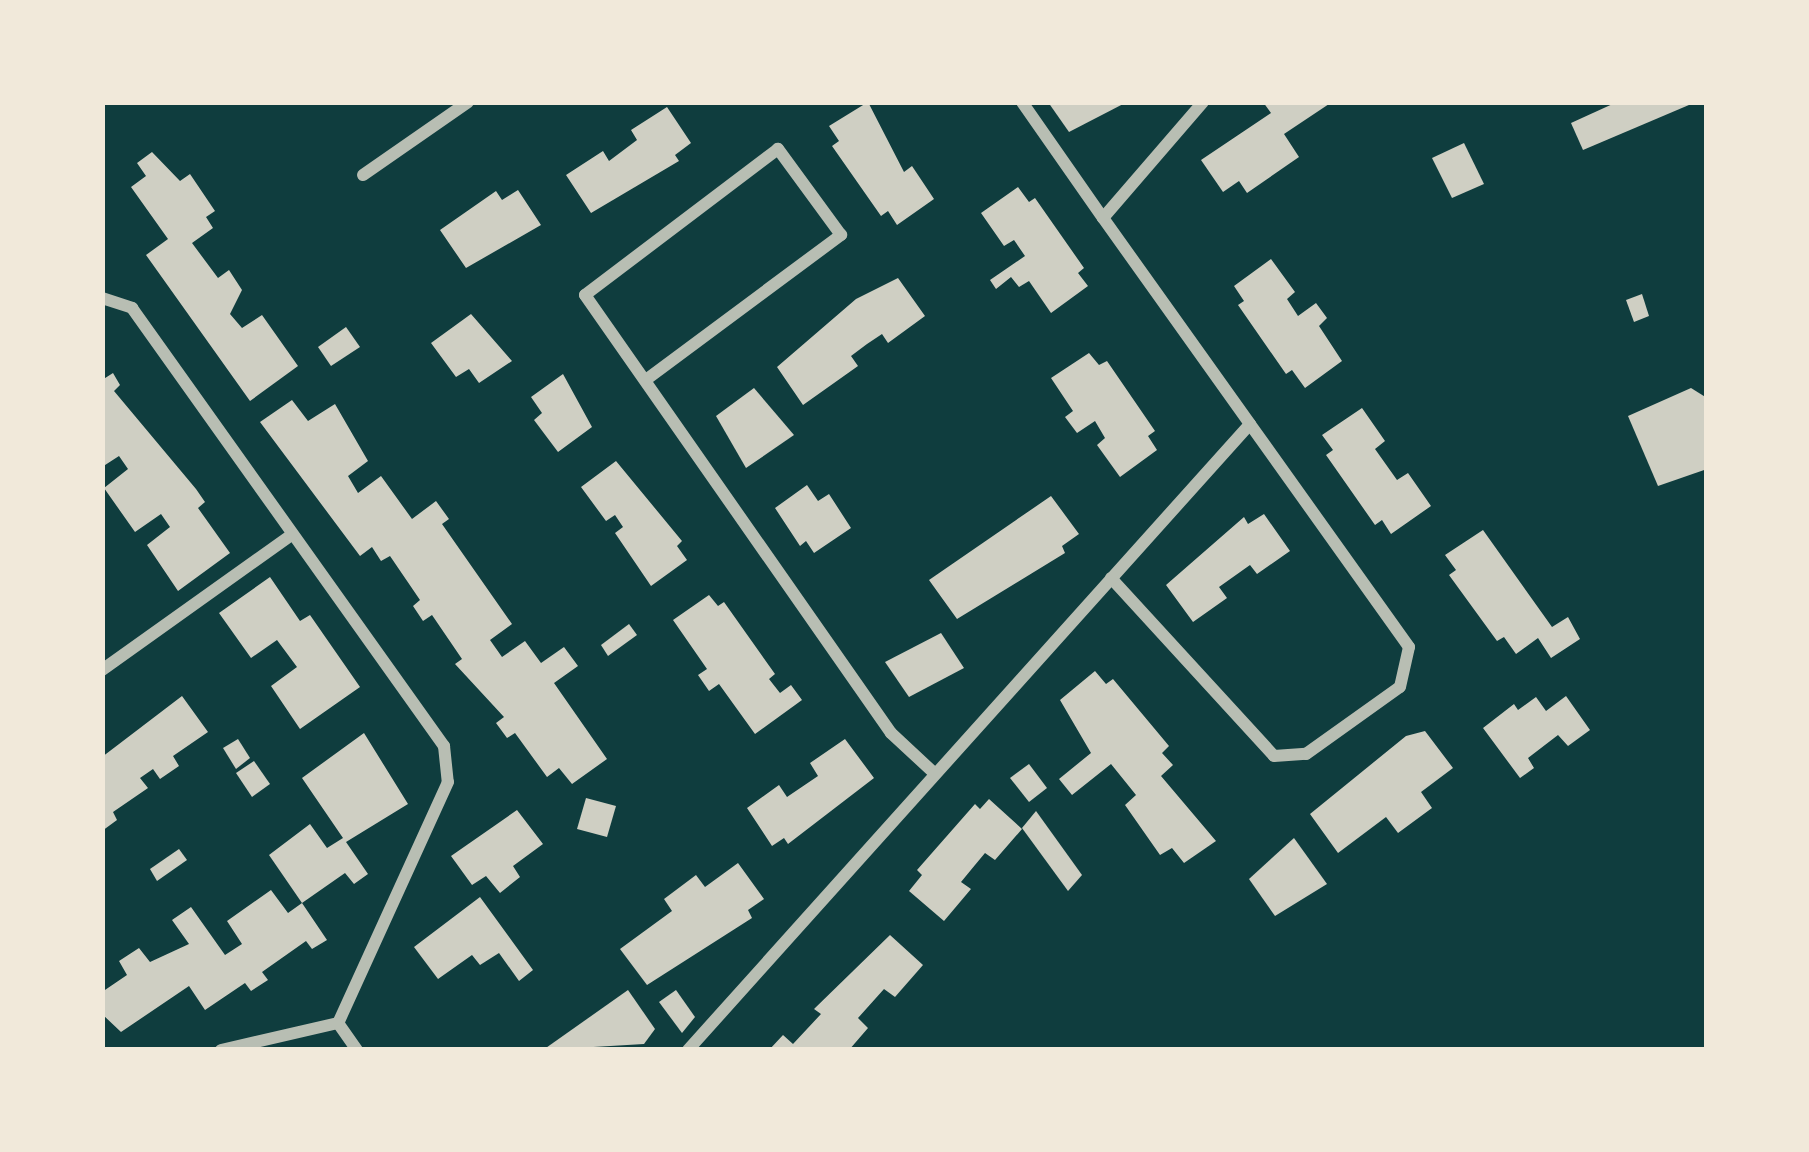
<!DOCTYPE html>
<html>
<head>
<meta charset="utf-8">
<style>
  body { margin:0 }
  #map { position:relative; width:1809px; height:1152px; overflow:hidden; background:#0f3d3e; font-family:"PT Serif",serif }
  div>[style] { position:absolute }
  .building>* { inset:0; background:#cfcfc3 }
  .minor>* { height:12px; margin:-6px; padding:0 6px; transform-origin:6px; border-radius:6px; background:#b8beb3 }
  span { translate:-50% -50%; white-space:nowrap; text-align:center; line-height:1.15; -webkit-text-stroke:12px #f1e9da; paint-order:stroke }
  .frame { position:absolute; inset:0; border:105px solid #f1e9da; pointer-events:none }
</style>
</head>
<body>
<div id="map">
  <div class="building">
    <i style="clip-path:polygon(868px 102px,904px 172px,912px 166px,934px 199px,897px 225px,888px 211px,881px 216px,832px 146px,839px 141px,829px 126px)"></i>
    <i style="clip-path:polygon(1048px 102px,1127px 102px,1069px 132px)"></i>
    <i style="clip-path:polygon(1263px 102px,1332px 102px,1284px 134px,1299px 157px,1247px 193px,1239px 181px,1223px 192px,1201px 160px,1271px 113px)"></i>
    <i style="clip-path:polygon(1617px 102px,1696px 102px,1583px 150px,1571px 123px)"></i>
    <i style="clip-path:polygon(667px 107px,691px 143px,675px 155px,679px 161px,591px 213px,566px 175px,603px 151px,609px 161px,637px 140px,631px 130px)"></i>
    <i style="clip-path:polygon(1464px 143px,1484px 184px,1452px 198px,1432px 158px)"></i>
    <i style="clip-path:polygon(152px 152px,180px 181px,190px 174px,215px 211px,206px 217px,213px 228px,192px 243px,218px 278px,229px 270px,242px 290px,230px 314px,242px 328px,262px 315px,298px 366px,250px 401px,146px 255px,168px 239px,131px 187px,146px 176px,137px 163px)"></i>
    <i style="clip-path:polygon(1018px 187px,1029px 202px,1035px 198px,1084px 268px,1078px 273px,1088px 286px,1051px 313px,1029px 281px,1019px 287px,1011px 277px,996px 289px,990px 280px,1025px 256px,1014px 240px,1004px 246px,981px 213px)"></i>
    <i style="clip-path:polygon(518px 190px,541px 225px,466px 268px,440px 230px,496px 191px,502px 200px)"></i>
    <i style="clip-path:polygon(1271px 259px,1295px 292px,1287px 299px,1298px 316px,1316px 303px,1327px 318px,1319px 326px,1342px 361px,1305px 388px,1292px 370px,1286px 374px,1238px 305px,1244px 301px,1234px 286px)"></i>
    <i style="clip-path:polygon(898px 278px,925px 316px,888px 343px,882px 334px,867px 344px,851px 356px,858px 366px,803px 405px,777px 367px,856px 299px)"></i>
    <i style="clip-path:polygon(1642px 294px,1649px 316px,1634px 322px,1626px 300px)"></i>
    <i style="clip-path:polygon(471px 314px,512px 361px,479px 383px,469px 369px,456px 377px,431px 343px)"></i>
    <i style="clip-path:polygon(346px 327px,360px 347px,331px 366px,318px 347px)"></i>
    <i style="clip-path:polygon(1089px 353px,1099px 365px,1107px 361px,1155px 431px,1148px 436px,1157px 450px,1120px 477px,1097px 445px,1105px 438px,1095px 421px,1077px 433px,1065px 417px,1073px 411px,1051px 378px)"></i>
    <i style="clip-path:polygon(113px 373px,120px 385px,114px 391px,196px 489px,205px 502px,198px 508px,230px 553px,178px 591px,147px 545px,170px 527px,161px 514px,135px 532px,104px 488px,128px 469px,119px 456px,102px 467px,102px 380px)"></i>
    <i style="clip-path:polygon(563px 374px,592px 427px,558px 452px,534px 420px,542px 413px,531px 397px)"></i>
    <i style="clip-path:polygon(754px 388px,794px 435px,746px 468px,716px 416px)"></i>
    <i style="clip-path:polygon(1691px 388px,1707px 398px,1707px 469px,1658px 486px,1628px 416px)"></i>
    <i style="clip-path:polygon(292px 400px,308px 421px,335px 404px,368px 461px,348px 476px,358px 493px,381px 476px,412px 519px,436px 501px,449px 519px,442px 524px,512px 624px,490px 640px,502px 657px,525px 641px,541px 663px,564px 647px,578px 666px,554px 683px,607px 759px,572px 784px,559px 768px,547px 777px,515px 733px,507px 738px,496px 723px,504px 717px,455px 664px,462px 659px,432px 615px,423px 621px,413px 606px,420px 600px,390px 556px,381px 561px,372px 547px,360px 556px,260px 422px)"></i>
    <i style="clip-path:polygon(1362px 408px,1385px 441px,1375px 449px,1397px 480px,1408px 473px,1431px 506px,1391px 534px,1382px 520px,1375px 525px,1326px 455px,1333px 450px,1322px 435px)"></i>
    <i style="clip-path:polygon(616px 461px,682px 541px,677px 546px,687px 560px,651px 586px,615px 533px,623px 527px,615px 515px,606px 521px,581px 487px)"></i>
    <i style="clip-path:polygon(807px 485px,818px 501px,829px 494px,851px 528px,814px 553px,806px 541px,800px 546px,775px 508px)"></i>
    <i style="clip-path:polygon(1051px 496px,1079px 534px,1062px 546px,1065px 553px,957px 619px,929px 580px)"></i>
    <i style="clip-path:polygon(1264px 514px,1290px 551px,1257px 574px,1250px 565px,1219px 587px,1227px 598px,1193px 622px,1166px 585px,1244px 517px,1248px 524px)"></i>
    <i style="clip-path:polygon(1483px 530px,1552px 627px,1568px 617px,1580px 639px,1551px 658px,1538px 638px,1516px 654px,1504px 637px,1497px 641px,1449px 575px,1456px 570px,1445px 555px)"></i>
    <i style="clip-path:polygon(270px 577px,300px 621px,310px 615px,360px 687px,300px 729px,271px 686px,297px 667px,277px 640px,251px 658px,219px 613px)"></i>
    <i style="clip-path:polygon(709px 595px,718px 606px,724px 602px,775px 674px,769px 679px,780px 693px,791px 685px,802px 700px,755px 734px,719px 684px,709px 691px,698px 675px,707px 669px,673px 620px)"></i>
    <i style="clip-path:polygon(629px 624px,637px 635px,608px 656px,601px 645px)"></i>
    <i style="clip-path:polygon(941px 633px,964px 668px,909px 697px,885px 662px)"></i>
    <i style="clip-path:polygon(1095px 671px,1106px 684px,1113px 679px,1169px 746px,1162px 753px,1173px 765px,1161px 776px,1216px 841px,1184px 863px,1172px 848px,1160px 855px,1125px 805px,1136px 795px,1111px 764px,1072px 795px,1059px 779px,1091px 753px,1060px 700px)"></i>
    <i style="clip-path:polygon(182px 696px,208px 732px,173px 756px,179px 766px,160px 779px,153px 769px,140px 778px,148px 788px,113px 812px,117px 820px,102px 831px,102px 757px)"></i>
    <i style="clip-path:polygon(1566px 696px,1590px 730px,1568px 746px,1558px 735px,1528px 758px,1534px 768px,1520px 778px,1483px 728px,1514px 704px,1518px 710px,1536px 697px,1546px 711px)"></i>
    <i style="clip-path:polygon(1425px 731px,1453px 768px,1421px 792px,1432px 808px,1398px 833px,1386px 817px,1338px 853px,1310px 814px,1406px 736px)"></i>
    <i style="clip-path:polygon(364px 733px,408px 804px,346px 842px,368px 874px,354px 884px,345px 873px,302px 903px,269px 855px,310px 824px,327px 848px,343px 838px,302px 778px)"></i>
    <i style="clip-path:polygon(238px 739px,250px 758px,236px 769px,223px 748px)"></i>
    <i style="clip-path:polygon(845px 739px,874px 778px,788px 844px,784px 838px,772px 846px,747px 808px,779px 785px,787px 797px,818px 776px,810px 763px)"></i>
    <i style="clip-path:polygon(254px 761px,270px 784px,252px 797px,236px 773px)"></i>
    <i style="clip-path:polygon(1029px 764px,1047px 788px,1029px 802px,1010px 778px)"></i>
    <i style="clip-path:polygon(586px 798px,616px 806px,607px 837px,577px 829px)"></i>
    <i style="clip-path:polygon(989px 799px,1022px 829px,995px 860px,985px 853px,975px 865px,961px 882px,971px 889px,944px 921px,909px 891px,922px 875px,917px 870px,975px 804px,980px 809px)"></i>
    <i style="clip-path:polygon(517px 810px,543px 844px,513px 866px,520px 877px,500px 893px,486px 876px,472px 885px,451px 856px)"></i>
    <i style="clip-path:polygon(1036px 811px,1082px 875px,1068px 891px,1022px 828px)"></i>
    <i style="clip-path:polygon(1294px 838px,1327px 884px,1275px 916px,1249px 879px)"></i>
    <i style="clip-path:polygon(179px 849px,187px 860px,157px 881px,150px 869px)"></i>
    <i style="clip-path:polygon(738px 863px,764px 899px,748px 910px,752px 918px,647px 985px,620px 949px,672px 911px,664px 899px,696px 875px,705px 887px)"></i>
    <i style="clip-path:polygon(271px 890px,288px 913px,302px 903px,327px 940px,312px 949px,306px 941px,262px 972px,268px 980px,251px 991px,245px 983px,205px 1010px,189px 986px,121px 1032px,102px 1014px,102px 992px,127px 975px,119px 961px,139px 948px,150px 962px,189px 944px,172px 920px,191px 907px,225px 955px,242px 944px,227px 921px)"></i>
    <i style="clip-path:polygon(480px 897px,533px 970px,519px 981px,499px 953px,480px 965px,472px 955px,438px 979px,414px 947px)"></i>
    <i style="clip-path:polygon(890px 935px,923px 965px,895px 997px,884px 989px,858px 1018px,868px 1028px,849px 1050px,769px 1050px,783px 1035px,793px 1044px,821px 1014px,814px 1009px)"></i>
    <i style="clip-path:polygon(628px 990px,655px 1029px,644px 1044px,543px 1050px)"></i>
    <i style="clip-path:polygon(676px 990px,695px 1017px,682px 1033px,659px 1002px)"></i>
  </div>
  <div class="minor">
    <i style="left:1022px;top:102px;width:141px;rotate:55.1deg"></i>
    <i style="left:363px;top:175px;width:128px;rotate:-34.8deg"></i>
    <i style="left:102px;top:298px;width:32px;rotate:18deg"></i>
    <i style="left:132px;top:308px;width:538px;rotate:54.54deg"></i>
    <i style="left:444px;top:746px;width:36px;rotate:84deg"></i>
    <i style="left:448px;top:782px;width:265px;rotate:114.5deg"></i>
    <i style="left:338px;top:1023px;width:33px;rotate:55deg"></i>
    <i style="left:647px;top:379px;width:242px;rotate:-36.6deg"></i>
    <i style="left:841px;top:235px;width:107px;rotate:-126.2deg"></i>
    <i style="left:778px;top:149px;width:242px;rotate:142.9deg"></i>
    <i style="left:585px;top:295px;width:534px;rotate:55.06deg"></i>
    <i style="left:891px;top:733px;width:59px;rotate:42.9deg"></i>
    <i style="left:1111px;top:578px;width:241px;rotate:47.5deg"></i>
    <i style="left:1274px;top:756px;width:32px;rotate:-4deg"></i>
    <i style="left:1306px;top:754px;width:115px;rotate:-35.5deg"></i>
    <i style="left:1400px;top:687px;width:41px;rotate:-77.3deg"></i>
    <i style="left:1409px;top:647px;width:274px;rotate:-125.5deg"></i>
    <i style="left:102px;top:670px;width:232px;rotate:-35.5deg"></i>
    <i style="left:221px;top:1050px;width:120px;rotate:-13deg"></i>
    <i style="left:688px;top:1050px;width:841px;rotate:-48.08deg"></i>
    <i style="left:1250px;top:424px;width:253px;rotate:-125.5deg"></i>
    <i style="left:1103px;top:218px;width:153px;rotate:-49.2deg"></i>
  </div>
  <div class="frame"></div>
</div>
</body>
</html>
